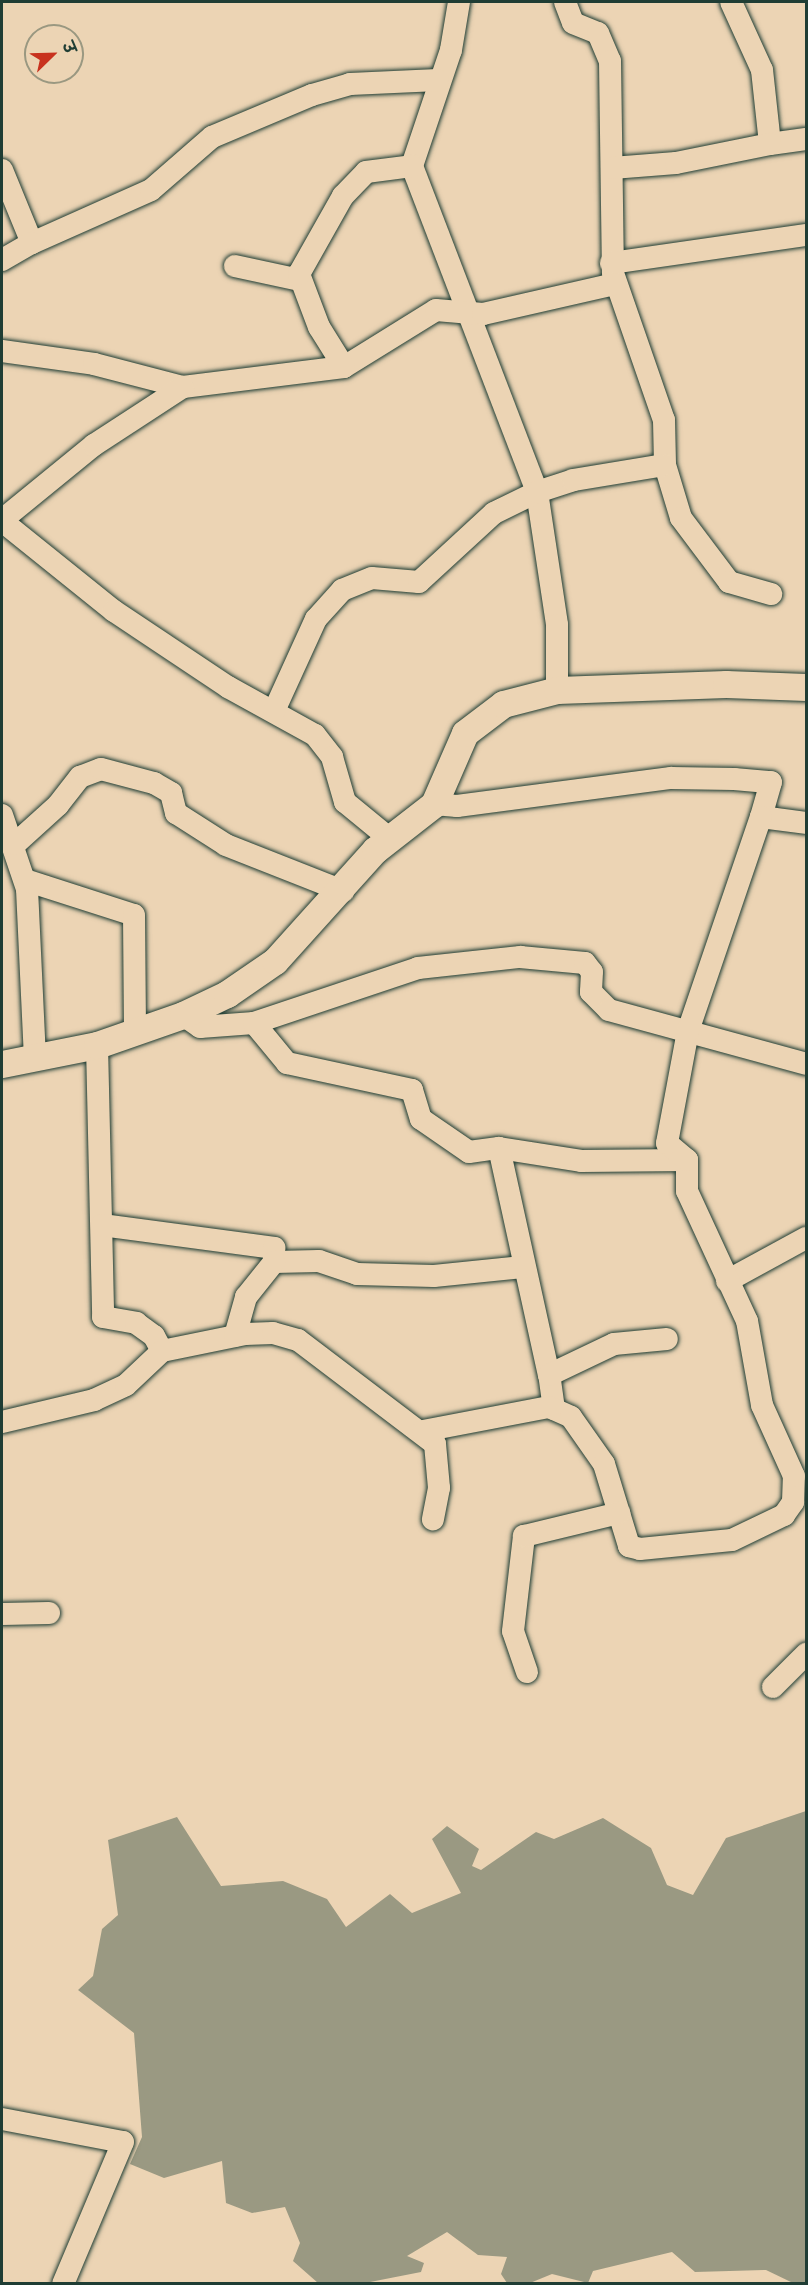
<!DOCTYPE html>
<html>
<head>
<meta charset="utf-8">
<style>
  body { margin:0 }
  #map { position:relative; width:808px; height:2285px; overflow:hidden; background:#ecd4b4; font-family:"Comic Neue","Playpen Sans Deva",sans-serif }
  div>[style] { position:absolute }
  .water>* { inset:0; background:#9a9982 }
  .roads { filter:drop-shadow(0 0 2px #1f3d34) drop-shadow(0 0 2px #1f3d34) }
  .minor>* { height:22px; margin:-11px; padding:0 11px; transform-origin:11px; border-radius:11px; background:#ecd4b4 }
  .tertiary>* { height:27px; margin:-13.5px; padding:0 13.5px; transform-origin:13.5px; border-radius:13.5px; background:#ecd4b4 }
  span { translate:-50% -50%; white-space:nowrap; text-align:center; line-height:1.15; -webkit-text-stroke:6px #ecd4b4; paint-order:stroke }
  .frame { position:absolute; inset:0; border:3px solid #1f3d34; pointer-events:none }
  .north { position:absolute; left:24px; top:24px; width:60px; height:60px; box-sizing:border-box; background:#ecd4b4; border:2px solid #9a9881; border-radius:50%; rotate:67deg; font-size:16px; font-weight:700; line-height:24px; text-align:center; color:#1f3d34 }
  .north::after { content:''; display:block; margin:auto; width:21px; height:27px; background:#c8321e; clip-path:polygon(50% 0,100% 100%,50% 72%,0 100%) }
</style>
</head>
<body>
<div id="map">
  <div class="water">
    <i style="clip-path:polygon(806px 1811px,806px 2283px,793px 2283px,766px 2270px,695px 2272px,672px 2252px,593px 2271px,588px 2283px,552px 2274px,530px 2283px,507px 2283px,501px 2274px,507px 2257px,478px 2255px,447px 2232px,407px 2256px,424px 2263px,421px 2272px,365px 2283px,318px 2283px,293px 2261px,300px 2243px,285px 2207px,252px 2213px,226px 2203px,222px 2161px,164px 2178px,130px 2164px,142px 2137px,134px 2033px,78px 1990px,93px 1976px,102px 1929px,118px 1915px,108px 1840px,177px 1817px,221px 1886px,283px 1881px,327px 1899px,346px 1927px,390px 1894px,412px 1913px,461px 1893px,432px 1839px,447px 1826px,479px 1849px,472px 1866px,481px 1870px,536px 1832px,554px 1839px,603px 1818px,651px 1848px,667px 1885px,693px 1895px,726px 1838px)"></i>
  </div>
  <div class="roads">
    <div class="minor">
      <i style="left:459px;top:2px;width:49px;rotate:99.5deg"></i>
      <i style="left:451px;top:50px;width:122px;rotate:108.6deg"></i>
      <i style="left:412px;top:166px;width:349px;rotate:69deg"></i>
      <i style="left:537px;top:492px;width:134px;rotate:81.4deg"></i>
      <i style="left:557px;top:625px;width:65px;rotate:90deg"></i>
      <i style="left:565px;top:2px;width:22px;rotate:69deg"></i>
      <i style="left:573px;top:23px;width:27px;rotate:22deg"></i>
      <i style="left:598px;top:33px;width:30px;rotate:67deg"></i>
      <i style="left:610px;top:61px;width:212px;rotate:89.2deg"></i>
      <i style="left:613px;top:273px;width:156px;rotate:70.9deg"></i>
      <i style="left:664px;top:420px;width:45px;rotate:88.7deg"></i>
      <i style="left:665px;top:465px;width:55px;rotate:73.2deg"></i>
      <i style="left:681px;top:518px;width:80px;rotate:53.1deg"></i>
      <i style="left:729px;top:582px;width:44px;rotate:15.9deg"></i>
      <i style="left:731px;top:2px;width:75px;rotate:65.5deg"></i>
      <i style="left:762px;top:70px;width:74px;rotate:83.8deg"></i>
      <i style="left:770px;top:144px;width:36px;rotate:-8deg"></i>
      <i style="left:612px;top:168px;width:64px;rotate:-4.5deg"></i>
      <i style="left:676px;top:163px;width:96px;rotate:-11.4deg"></i>
      <i style="left:2px;top:170px;width:79px;rotate:67.7deg"></i>
      <i style="left:32px;top:243px;width:130px;rotate:-24deg"></i>
      <i style="left:151px;top:190px;width:81px;rotate:-41deg"></i>
      <i style="left:212px;top:137px;width:108px;rotate:-22.8deg"></i>
      <i style="left:312px;top:95px;width:40px;rotate:-16deg"></i>
      <i style="left:350px;top:84px;width:88px;rotate:-2.6deg"></i>
      <i style="left:2px;top:260px;width:34px;rotate:-30deg"></i>
      <i style="left:611px;top:263px;width:197px;rotate:-8.2deg"></i>
      <i style="left:235px;top:266px;width:66px;rotate:12.2deg"></i>
      <i style="left:2px;top:351px;width:93px;rotate:8deg"></i>
      <i style="left:94px;top:364px;width:92px;rotate:14.5deg"></i>
      <i style="left:183px;top:387px;width:162px;rotate:-7.1deg"></i>
      <i style="left:344px;top:367px;width:108px;rotate:-31.8deg"></i>
      <i style="left:436px;top:310px;width:47px;rotate:4.9deg"></i>
      <i style="left:483px;top:314px;width:135px;rotate:-12.8deg"></i>
      <i style="left:344px;top:367px;width:47px;rotate:-122deg"></i>
      <i style="left:319px;top:327px;width:57px;rotate:-110.7deg"></i>
      <i style="left:299px;top:274px;width:90px;rotate:-60.6deg"></i>
      <i style="left:343px;top:196px;width:33px;rotate:-46deg"></i>
      <i style="left:366px;top:172px;width:46px;rotate:-7.4deg"></i>
      <i style="left:2px;top:520px;width:119px;rotate:-39.2deg"></i>
      <i style="left:94px;top:445px;width:106px;rotate:-33.1deg"></i>
      <i style="left:2px;top:521px;width:144px;rotate:38.8deg"></i>
      <i style="left:114px;top:611px;width:137px;rotate:33.7deg"></i>
      <i style="left:228px;top:687px;width:99px;rotate:28.9deg"></i>
      <i style="left:315px;top:735px;width:28px;rotate:52deg"></i>
      <i style="left:332px;top:757px;width:47px;rotate:73.9deg"></i>
      <i style="left:345px;top:802px;width:58px;rotate:39.4deg"></i>
      <i style="left:274px;top:711px;width:101px;rotate:-65.5deg"></i>
      <i style="left:316px;top:619px;width:39px;rotate:-48deg"></i>
      <i style="left:342px;top:590px;width:32px;rotate:-22deg"></i>
      <i style="left:372px;top:578px;width:47px;rotate:4.9deg"></i>
      <i style="left:419px;top:582px;width:102px;rotate:-42.6deg"></i>
      <i style="left:494px;top:513px;width:48px;rotate:-26deg"></i>
      <i style="left:537px;top:492px;width:38px;rotate:-18deg"></i>
      <i style="left:573px;top:480px;width:93px;rotate:-9.3deg"></i>
      <i style="left:434px;top:804px;width:23px;rotate:5deg"></i>
      <i style="left:457px;top:806px;width:216px;rotate:-7.5deg"></i>
      <i style="left:671px;top:778px;width:63px;rotate:0.9deg"></i>
      <i style="left:734px;top:779px;width:37px;rotate:5deg"></i>
      <i style="left:771px;top:782px;width:36px;rotate:106deg"></i>
      <i style="left:761px;top:817px;width:45px;rotate:7.6deg"></i>
      <i style="left:2px;top:815px;width:78px;rotate:71.3deg"></i>
      <i style="left:27px;top:889px;width:168px;rotate:87.3deg"></i>
      <i style="left:15px;top:844px;width:58px;rotate:-42.2deg"></i>
      <i style="left:58px;top:805px;width:36px;rotate:-52deg"></i>
      <i style="left:80px;top:777px;width:22px;rotate:-21deg"></i>
      <i style="left:101px;top:769px;width:55px;rotate:14.8deg"></i>
      <i style="left:154px;top:783px;width:20px;rotate:30deg"></i>
      <i style="left:171px;top:793px;width:21px;rotate:76deg"></i>
      <i style="left:176px;top:813px;width:59px;rotate:32.6deg"></i>
      <i style="left:226px;top:845px;width:126px;rotate:21.5deg"></i>
      <i style="left:25px;top:880px;width:114px;rotate:17.8deg"></i>
      <i style="left:134px;top:915px;width:118px;rotate:89.5deg"></i>
      <i style="left:183px;top:1015px;width:21px;rotate:35deg"></i>
      <i style="left:200px;top:1027px;width:54px;rotate:-4.2deg"></i>
      <i style="left:254px;top:1023px;width:52px;rotate:50.5deg"></i>
      <i style="left:287px;top:1063px;width:128px;rotate:12.2deg"></i>
      <i style="left:412px;top:1090px;width:30px;rotate:73deg"></i>
      <i style="left:421px;top:1119px;width:58px;rotate:34.5deg"></i>
      <i style="left:469px;top:1152px;width:30px;rotate:-8deg"></i>
      <i style="left:499px;top:1148px;width:83px;rotate:9deg"></i>
      <i style="left:581px;top:1161px;width:106px;rotate:-0.5deg"></i>
      <i style="left:254px;top:1023px;width:173px;rotate:-18.5deg"></i>
      <i style="left:418px;top:968px;width:103px;rotate:-6.2deg"></i>
      <i style="left:520px;top:957px;width:65px;rotate:5.3deg"></i>
      <i style="left:585px;top:963px;width:11px;rotate:52deg"></i>
      <i style="left:592px;top:972px;width:20px;rotate:93deg"></i>
      <i style="left:591px;top:992px;width:25px;rotate:45deg"></i>
      <i style="left:609px;top:1010px;width:204px;rotate:15.3deg"></i>
      <i style="left:97px;top:1045px;width:272px;rotate:88.7deg"></i>
      <i style="left:103px;top:1317px;width:34px;rotate:10deg"></i>
      <i style="left:136px;top:1323px;width:22px;rotate:36deg"></i>
      <i style="left:154px;top:1336px;width:17px;rotate:62deg"></i>
      <i style="left:162px;top:1351px;width:85px;rotate:-11.6deg"></i>
      <i style="left:245px;top:1334px;width:28px;rotate:-2deg"></i>
      <i style="left:273px;top:1333px;width:26px;rotate:16deg"></i>
      <i style="left:298px;top:1340px;width:172px;rotate:37.2deg"></i>
      <i style="left:435px;top:1444px;width:44px;rotate:84.8deg"></i>
      <i style="left:439px;top:1488px;width:32px;rotate:101deg"></i>
      <i style="left:499px;top:1148px;width:232px;rotate:77.6deg"></i>
      <i style="left:102px;top:1225px;width:174px;rotate:7.6deg"></i>
      <i style="left:274px;top:1248px;width:14px;rotate:90deg"></i>
      <i style="left:274px;top:1262px;width:45px;rotate:-1.3deg"></i>
      <i style="left:319px;top:1261px;width:40px;rotate:18.9deg"></i>
      <i style="left:357px;top:1274px;width:77px;rotate:1.5deg"></i>
      <i style="left:434px;top:1276px;width:89px;rotate:-5.8deg"></i>
      <i style="left:727px;top:1281px;width:90px;rotate:-28.6deg"></i>
      <i style="left:235px;top:1336px;width:41px;rotate:-74.2deg"></i>
      <i style="left:246px;top:1297px;width:45px;rotate:-51.3deg"></i>
      <i style="left:554px;top:1409px;width:34px;rotate:-98deg"></i>
      <i style="left:549px;top:1375px;width:72px;rotate:-25.5deg"></i>
      <i style="left:614px;top:1344px;width:53px;rotate:-5.4deg"></i>
      <i style="left:2px;top:1422px;width:95px;rotate:-13.4deg"></i>
      <i style="left:94px;top:1400px;width:35px;rotate:-25deg"></i>
      <i style="left:126px;top:1385px;width:50px;rotate:-43.4deg"></i>
      <i style="left:423px;top:1431px;width:128px;rotate:-10.8deg"></i>
      <i style="left:549px;top:1407px;width:24px;rotate:24deg"></i>
      <i style="left:571px;top:1417px;width:57px;rotate:54.9deg"></i>
      <i style="left:604px;top:1464px;width:86px;rotate:73deg"></i>
      <i style="left:629px;top:1546px;width:11px;rotate:15deg"></i>
      <i style="left:640px;top:1549px;width:92px;rotate:-5.6deg"></i>
      <i style="left:732px;top:1540px;width:58px;rotate:-25.7deg"></i>
      <i style="left:784px;top:1515px;width:16px;rotate:-55deg"></i>
      <i style="left:793px;top:1502px;width:26px;rotate:-88deg"></i>
      <i style="left:794px;top:1476px;width:78px;rotate:-114.3deg"></i>
      <i style="left:762px;top:1405px;width:85px;rotate:-100.1deg"></i>
      <i style="left:747px;top:1321px;width:143px;rotate:-114.8deg"></i>
      <i style="left:687px;top:1191px;width:31px;rotate:-90deg"></i>
      <i style="left:687px;top:1160px;width:26px;rotate:-140deg"></i>
      <i style="left:667px;top:1143px;width:114px;rotate:-79.4deg"></i>
      <i style="left:688px;top:1031px;width:226px;rotate:-71.2deg"></i>
      <i style="left:2px;top:1614px;width:47px;rotate:-1.2deg"></i>
      <i style="left:527px;top:1672px;width:43px;rotate:-108.9deg"></i>
      <i style="left:513px;top:1631px;width:96px;rotate:-83.4deg"></i>
      <i style="left:524px;top:1536px;width:98px;rotate:-13.6deg"></i>
      <i style="left:773px;top:1687px;width:47px;rotate:-45deg"></i>
      <i style="left:2px;top:2119px;width:123px;rotate:10.8deg"></i>
      <i style="left:123px;top:2142px;width:154px;rotate:112.9deg"></i>
    </div>
    <div class="tertiary">
      <i style="left:2px;top:1064px;width:97px;rotate:-11.3deg"></i>
      <i style="left:97px;top:1045px;width:91px;rotate:-19.2deg"></i>
      <i style="left:183px;top:1015px;width:49px;rotate:-25.5deg"></i>
      <i style="left:227px;top:994px;width:58px;rotate:-34.5deg"></i>
      <i style="left:275px;top:961px;width:149px;rotate:-48deg"></i>
      <i style="left:375px;top:850px;width:75px;rotate:-37.9deg"></i>
      <i style="left:434px;top:804px;width:77px;rotate:-66.4deg"></i>
      <i style="left:465px;top:733px;width:48px;rotate:-37.3deg"></i>
      <i style="left:503px;top:704px;width:56px;rotate:-14.5deg"></i>
      <i style="left:557px;top:690px;width:169px;rotate:-2deg"></i>
      <i style="left:726px;top:684px;width:80px;rotate:2.1deg"></i>
    </div>
  </div>
  <div class="frame"></div>
  <div class="north">उ</div>
</div>
</body>
</html>
